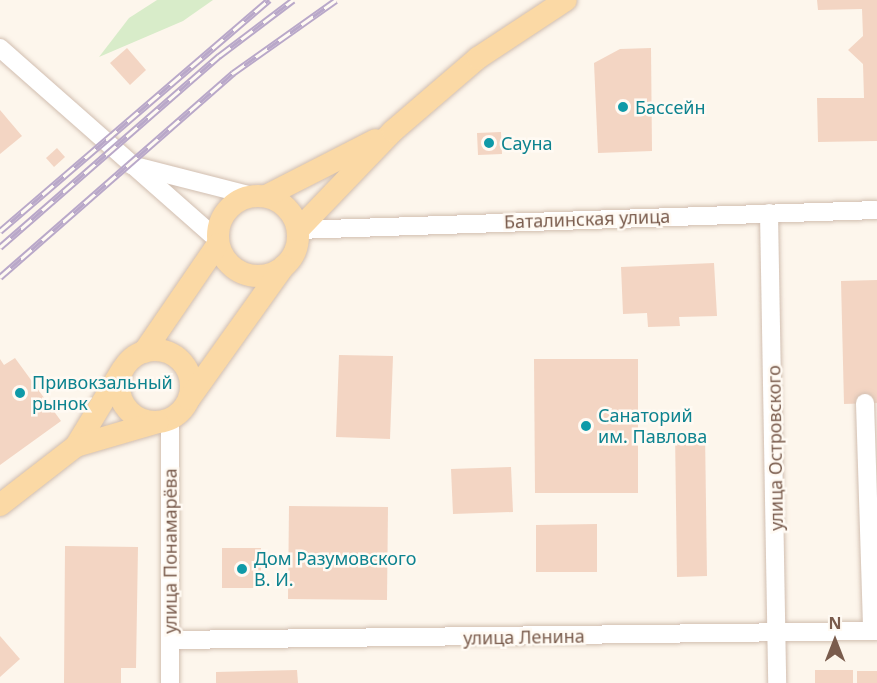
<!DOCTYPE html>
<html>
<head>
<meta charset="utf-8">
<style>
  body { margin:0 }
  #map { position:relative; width:877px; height:683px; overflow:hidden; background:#fdf6ec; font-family:"Noto Sans",sans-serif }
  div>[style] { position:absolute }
  .green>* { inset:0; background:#d8ecc9 }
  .building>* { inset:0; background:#f3d5c3 }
  .roads { filter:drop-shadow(0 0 2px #d1beb0) drop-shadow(0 0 2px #d1beb0) }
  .minor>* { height:18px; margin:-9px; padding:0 9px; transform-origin:9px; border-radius:9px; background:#fff }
  .major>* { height:22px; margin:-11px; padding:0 11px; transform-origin:11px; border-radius:11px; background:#fbd9a5 }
  .major>.ring { margin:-11px; padding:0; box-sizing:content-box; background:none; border:22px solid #fbd9a5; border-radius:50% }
  .rail>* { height:7px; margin-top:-3.5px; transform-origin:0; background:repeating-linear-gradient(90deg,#fffaf3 0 14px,#b9a8c9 0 28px); box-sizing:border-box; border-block:2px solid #b9a8c9 }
  .dots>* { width:16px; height:16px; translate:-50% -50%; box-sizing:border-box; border:3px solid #fffaf3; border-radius:50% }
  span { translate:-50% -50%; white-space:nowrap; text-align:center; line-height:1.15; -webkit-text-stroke:5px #fffaf3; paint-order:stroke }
  .culture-label { font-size:18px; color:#0d838f }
  .left { translate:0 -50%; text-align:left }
  .street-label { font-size:18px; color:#7a5c4d }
  .north { position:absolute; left:805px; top:611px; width:60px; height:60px; -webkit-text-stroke:4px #fffaf3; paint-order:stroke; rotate:0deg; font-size:16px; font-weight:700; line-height:24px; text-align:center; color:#7a5c4d }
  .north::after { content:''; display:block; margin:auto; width:21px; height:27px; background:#7a5c4d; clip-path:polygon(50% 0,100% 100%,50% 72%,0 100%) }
</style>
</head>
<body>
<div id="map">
  <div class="green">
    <i style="clip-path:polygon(157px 0,213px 0,183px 21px,99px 57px,129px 18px)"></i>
  </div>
  <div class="building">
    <i style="clip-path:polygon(817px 0,877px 0,877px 141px,818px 142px,817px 98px,864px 98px,863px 64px,848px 50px,863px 36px,862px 9px,818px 10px)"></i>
    <i style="clip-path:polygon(127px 48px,146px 70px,130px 85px,110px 63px)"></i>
    <i style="clip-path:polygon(651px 48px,652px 151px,598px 153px,594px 63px,620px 49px)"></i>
    <i style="clip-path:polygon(0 110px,22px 136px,0 154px)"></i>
    <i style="clip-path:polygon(501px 132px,502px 154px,478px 155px,477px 133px)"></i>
    <i style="clip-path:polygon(57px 148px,65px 157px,54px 167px,46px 158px)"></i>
    <i style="clip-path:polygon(714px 263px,717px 316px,679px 317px,680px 326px,648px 327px,647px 313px,623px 314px,621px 267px)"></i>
    <i style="clip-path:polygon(877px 280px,877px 403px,844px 404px,841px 281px)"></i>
    <i style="clip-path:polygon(339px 355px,393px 356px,390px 439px,336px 437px)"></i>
    <i style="clip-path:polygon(15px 358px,61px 421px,0 465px,0 359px,4px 365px)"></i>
    <i style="clip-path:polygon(534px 359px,638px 359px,638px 493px,535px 493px)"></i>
    <i style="clip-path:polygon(675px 432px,705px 432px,707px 576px,677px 577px)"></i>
    <i style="clip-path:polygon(511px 467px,513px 512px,453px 514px,451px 469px)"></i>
    <i style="clip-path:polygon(289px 506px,388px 507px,387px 600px,288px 599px)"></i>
    <i style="clip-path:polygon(597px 524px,597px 572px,536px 572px,536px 525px)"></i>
    <i style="clip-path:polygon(65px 546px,138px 547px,136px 668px,121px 668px,121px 683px,64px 683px)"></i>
    <i style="clip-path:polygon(222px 548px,261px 548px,261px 588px,222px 588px)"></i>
    <i style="clip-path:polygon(0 636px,20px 659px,0 677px)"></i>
    <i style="clip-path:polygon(297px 670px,298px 683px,216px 683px,216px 672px)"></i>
    <i style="clip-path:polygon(815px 670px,853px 670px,853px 683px,815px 683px)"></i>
    <i style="clip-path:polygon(857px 671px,877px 671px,877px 683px,857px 683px)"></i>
  </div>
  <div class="roads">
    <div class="minor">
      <i style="left:0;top:48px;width:290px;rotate:41.4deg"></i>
      <i style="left:131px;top:165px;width:126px;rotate:14.3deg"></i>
      <i style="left:769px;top:213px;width:470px;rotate:89deg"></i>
      <i style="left:298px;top:230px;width:579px;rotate:-1.98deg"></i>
      <i style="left:865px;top:403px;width:228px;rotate:88.2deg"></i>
      <i style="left:171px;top:640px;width:706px;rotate:-0.73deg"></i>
      <i style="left:170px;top:683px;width:264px;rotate:-90deg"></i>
    </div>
    <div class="major">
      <i class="ring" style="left:218px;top:196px;width:58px;height:58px"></i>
      <i style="left:266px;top:196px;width:123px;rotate:-27deg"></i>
      <i style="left:298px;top:230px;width:137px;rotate:-46.2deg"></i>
      <i style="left:393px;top:131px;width:112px;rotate:-40.7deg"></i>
      <i style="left:478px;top:58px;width:105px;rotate:-33.4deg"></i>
      <i class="ring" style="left:119px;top:350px;width:50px;height:50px"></i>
      <i style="left:144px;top:352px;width:131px;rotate:-55.6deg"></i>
      <i style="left:189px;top:399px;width:163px;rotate:-54.5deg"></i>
      <i style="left:76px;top:446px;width:89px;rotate:-58.8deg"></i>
      <i style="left:0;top:505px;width:96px;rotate:-37.8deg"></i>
      <i style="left:76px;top:446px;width:85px;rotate:-16.3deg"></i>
    </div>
  </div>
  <div class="rail">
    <i style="left:0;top:231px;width:355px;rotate:-40.7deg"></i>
    <i style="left:0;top:247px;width:291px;rotate:-41.1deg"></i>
    <i style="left:219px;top:56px;width:93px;rotate:-37.1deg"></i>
    <i style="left:0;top:277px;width:310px;rotate:-41.2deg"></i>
    <i style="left:233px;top:73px;width:126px;rotate:-35.3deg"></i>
  </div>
  <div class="dots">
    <i style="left:623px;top:107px;background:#0f9aa8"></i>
    <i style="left:489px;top:143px;background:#0f9aa8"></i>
    <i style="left:20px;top:393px;background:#0f9aa8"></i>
    <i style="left:586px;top:426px;background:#0f9aa8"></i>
    <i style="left:242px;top:569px;background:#0f9aa8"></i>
  </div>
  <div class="culture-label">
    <span class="left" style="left:635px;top:107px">Бассейн</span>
    <span class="left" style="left:501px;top:143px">Сауна</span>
    <span class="left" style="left:32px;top:393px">Привокзальный<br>рынок</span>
    <span class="left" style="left:598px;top:426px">Санаторий<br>им. Павлова</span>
    <span class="left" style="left:254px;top:569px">Дом Разумовского<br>В. И.</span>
  </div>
  <div class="street-label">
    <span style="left:587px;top:219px;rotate:-2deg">Баталинская улица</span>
    <span style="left:775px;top:448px;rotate:-91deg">улица Островского</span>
    <span style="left:170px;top:551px;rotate:-90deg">улица Понамарёва</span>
    <span style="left:524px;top:637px;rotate:-1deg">улица Ленина</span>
  </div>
  <div class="north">N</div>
</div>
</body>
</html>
